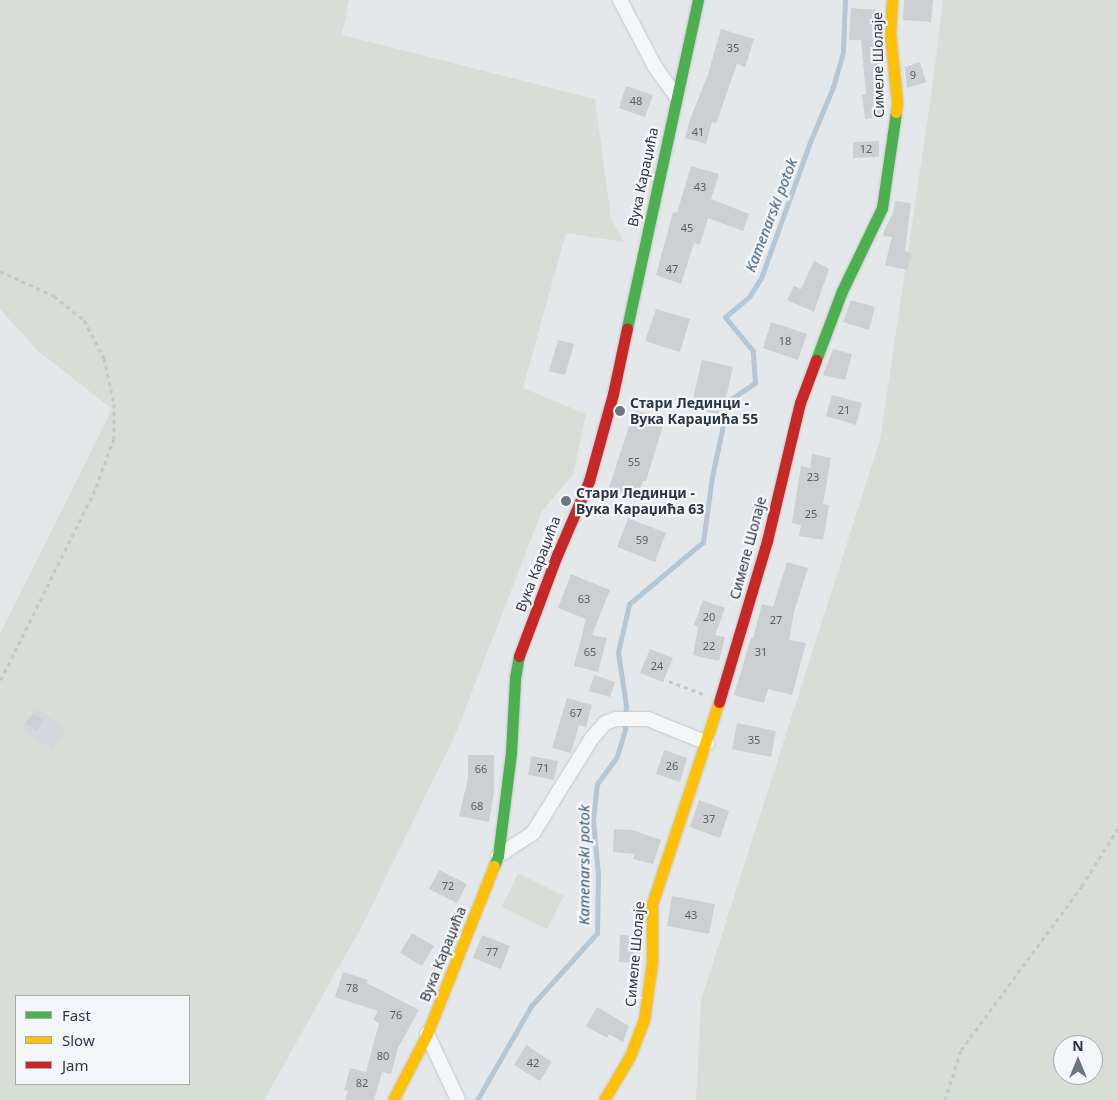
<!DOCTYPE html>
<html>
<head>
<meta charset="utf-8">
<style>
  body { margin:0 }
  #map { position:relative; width:1118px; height:1100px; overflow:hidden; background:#e5e8ea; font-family:"Noto Sans",sans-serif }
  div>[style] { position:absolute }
  .built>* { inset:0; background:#d4d8dd }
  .green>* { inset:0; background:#d7ded6 }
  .stream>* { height:5px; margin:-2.5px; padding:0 2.5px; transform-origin:2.5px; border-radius:2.5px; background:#b5c7d4 }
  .building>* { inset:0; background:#cdd0d2 }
  .path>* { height:3px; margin-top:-1.5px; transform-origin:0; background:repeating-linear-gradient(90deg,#c3c7c9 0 4px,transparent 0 8px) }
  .roads { filter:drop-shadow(0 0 1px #c3c6c8) drop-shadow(0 0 1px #c3c6c8) }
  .street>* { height:14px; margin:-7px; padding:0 7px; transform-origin:7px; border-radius:7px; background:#f5f6f7 }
  .fast>* { height:11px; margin:-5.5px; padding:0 5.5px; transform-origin:5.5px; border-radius:5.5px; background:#4caf50 }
  .slow>* { height:11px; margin:-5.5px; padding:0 5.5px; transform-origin:5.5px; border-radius:5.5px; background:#ffc107 }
  .jam>* { height:11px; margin:-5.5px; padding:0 5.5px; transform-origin:5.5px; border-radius:5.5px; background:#c62828 }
  .dots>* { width:14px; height:14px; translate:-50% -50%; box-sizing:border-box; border:2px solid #f4f6f9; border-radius:50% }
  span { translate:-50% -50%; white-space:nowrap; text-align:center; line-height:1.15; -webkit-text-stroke:4.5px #f4f6f9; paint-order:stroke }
  .number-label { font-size:11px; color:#555e68 }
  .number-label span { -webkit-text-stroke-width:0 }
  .street-label { font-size:14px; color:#2c3743 }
  .poi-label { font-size:14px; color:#2c3743; font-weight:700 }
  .left { translate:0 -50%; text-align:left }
  .water-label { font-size:15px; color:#375a76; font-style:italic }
  .legend { position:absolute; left:15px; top:995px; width:175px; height:90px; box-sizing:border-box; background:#f4f6f9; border:1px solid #a4aab0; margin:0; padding:6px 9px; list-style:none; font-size:15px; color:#2c3743 }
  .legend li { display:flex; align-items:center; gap:10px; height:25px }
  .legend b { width:25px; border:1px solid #a4aab0 }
  .north { position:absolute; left:1053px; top:1035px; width:50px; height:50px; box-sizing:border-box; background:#f4f6f9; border:1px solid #a4aab0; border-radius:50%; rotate:0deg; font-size:14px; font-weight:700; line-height:20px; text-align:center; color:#2c3743 }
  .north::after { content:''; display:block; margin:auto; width:18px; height:22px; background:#6d757d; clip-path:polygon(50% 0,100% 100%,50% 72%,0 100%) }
</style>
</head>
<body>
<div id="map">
  <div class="built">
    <i style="clip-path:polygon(35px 707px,67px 729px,52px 750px,20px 729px)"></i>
  </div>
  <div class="green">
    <i style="clip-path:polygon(evenodd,0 0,349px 0,342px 35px,595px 99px,611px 219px,624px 242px,566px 233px,523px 388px,586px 414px,573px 475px,542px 511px,456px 733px,363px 924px,264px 1100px,0 1100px,0 634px,112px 409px,38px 351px,0 309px,0 0,35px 707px,66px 729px,52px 750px,20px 729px,35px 707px,0 0,16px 996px,189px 996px,189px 1084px,16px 1084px,16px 996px)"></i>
    <i style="clip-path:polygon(evenodd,943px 0,1118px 0,1118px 1100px,696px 1100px,701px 1000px,880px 440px,933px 82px,943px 0,1063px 1045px,1093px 1045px,1093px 1075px,1063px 1075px,1063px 1045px)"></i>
    <i style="clip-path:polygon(518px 873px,564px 896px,547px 929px,502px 907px)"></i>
  </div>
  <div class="stream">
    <i style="left:477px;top:1100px;width:108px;rotate:-60.1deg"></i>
    <i style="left:531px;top:1006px;width:98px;rotate:-47.9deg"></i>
    <i style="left:597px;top:933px;width:59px;rotate:-89deg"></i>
    <i style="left:598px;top:874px;width:54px;rotate:-95.3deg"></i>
    <i style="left:593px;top:820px;width:36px;rotate:-84deg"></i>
    <i style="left:597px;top:784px;width:34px;rotate:-54deg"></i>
    <i style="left:617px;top:756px;width:28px;rotate:-73deg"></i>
    <i style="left:625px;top:729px;width:23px;rotate:-88deg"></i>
    <i style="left:626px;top:706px;width:55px;rotate:-98.4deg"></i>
    <i style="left:618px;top:652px;width:49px;rotate:-77.1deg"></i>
    <i style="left:629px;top:604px;width:97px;rotate:-40deg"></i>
    <i style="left:703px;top:542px;width:66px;rotate:-82.1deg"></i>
    <i style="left:712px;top:477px;width:78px;rotate:-78.1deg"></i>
    <i style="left:728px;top:401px;width:32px;rotate:-34deg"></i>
    <i style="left:755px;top:383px;width:32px;rotate:-94deg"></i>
    <i style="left:753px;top:351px;width:44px;rotate:-129.5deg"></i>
    <i style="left:725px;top:317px;width:31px;rotate:-40deg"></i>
    <i style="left:749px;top:297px;width:22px;rotate:-58deg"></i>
    <i style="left:761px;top:278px;width:145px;rotate:-70.2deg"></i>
    <i style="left:810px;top:142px;width:60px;rotate:-67.3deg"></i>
    <i style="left:833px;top:87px;width:37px;rotate:-74deg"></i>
    <i style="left:843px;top:51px;width:51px;rotate:-87.8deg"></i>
  </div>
  <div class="building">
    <i style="clip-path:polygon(904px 0,933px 0,931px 22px,903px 20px)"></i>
    <i style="clip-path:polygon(851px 8px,879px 10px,878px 34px,885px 102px,884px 116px,865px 119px,862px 95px,866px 94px,861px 40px,849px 40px)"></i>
    <i style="clip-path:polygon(721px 29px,754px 39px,745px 67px,737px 64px,716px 124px,712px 122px,706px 144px,685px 138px,690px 119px,707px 77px)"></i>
    <i style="clip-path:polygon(920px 62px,926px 82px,907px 88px,905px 67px)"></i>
    <i style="clip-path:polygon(626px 86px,653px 95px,645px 117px,619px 108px)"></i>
    <i style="clip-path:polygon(879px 141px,879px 157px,853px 158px,853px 142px)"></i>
    <i style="clip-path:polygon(691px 166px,719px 174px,711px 199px,749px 214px,743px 231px,708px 218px,700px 245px,694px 243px,681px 284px,656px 275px,673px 212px,677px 213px)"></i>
    <i style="clip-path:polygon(895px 201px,911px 203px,905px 251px,912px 253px,907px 270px,885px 265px,892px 237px,883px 236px,884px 231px,893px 213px)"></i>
    <i style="clip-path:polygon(814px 261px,829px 269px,814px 312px,787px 300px,794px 286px,801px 289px)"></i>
    <i style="clip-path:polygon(851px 300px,875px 307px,869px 330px,843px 322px)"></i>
    <i style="clip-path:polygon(656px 309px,690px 319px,680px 352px,645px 341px)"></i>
    <i style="clip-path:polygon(771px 322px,807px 334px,798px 360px,763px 348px)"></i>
    <i style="clip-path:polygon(558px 340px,574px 344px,565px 375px,549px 371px)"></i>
    <i style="clip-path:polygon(833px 349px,852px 354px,845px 380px,823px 375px)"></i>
    <i style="clip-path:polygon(702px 360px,733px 367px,722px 415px,691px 408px)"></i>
    <i style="clip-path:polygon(832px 395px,862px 403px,856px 425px,826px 416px)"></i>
    <i style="clip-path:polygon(634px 410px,665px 419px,646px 481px,643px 481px,637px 498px,609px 488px)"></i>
    <i style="clip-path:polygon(812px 454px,831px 458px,823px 504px,829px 505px,823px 540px,799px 536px,801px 525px,792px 523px,801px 466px,810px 468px)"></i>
    <i style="clip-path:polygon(628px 518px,666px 533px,655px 562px,617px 547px)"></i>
    <i style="clip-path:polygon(787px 562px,808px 568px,794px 612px,789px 640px,806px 643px,792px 695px,768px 689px,764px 703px,734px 695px,751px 638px,753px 638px,762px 604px,773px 607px)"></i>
    <i style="clip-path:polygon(571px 574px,610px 590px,592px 635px,607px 638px,598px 672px,574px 666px,586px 619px,558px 608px)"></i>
    <i style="clip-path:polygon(703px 600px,725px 608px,715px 635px,725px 637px,719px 661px,693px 655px,698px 627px,694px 625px)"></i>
    <i style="clip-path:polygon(650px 649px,673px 658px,663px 682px,640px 673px)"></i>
    <i style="clip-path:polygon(594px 675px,615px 682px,610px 697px,589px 691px)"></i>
    <i style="clip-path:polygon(567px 698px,592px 705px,586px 727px,579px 725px,571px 753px,552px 748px)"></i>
    <i style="clip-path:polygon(33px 713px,44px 720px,37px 731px,26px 724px)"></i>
    <i style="clip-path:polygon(737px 723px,776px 731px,771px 757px,732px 749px)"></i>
    <i style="clip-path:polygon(664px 750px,687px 758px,680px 782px,656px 774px)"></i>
    <i style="clip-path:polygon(468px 755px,494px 755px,494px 793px,489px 822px,459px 816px,468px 778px)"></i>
    <i style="clip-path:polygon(531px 756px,558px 761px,554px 780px,528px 775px)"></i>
    <i style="clip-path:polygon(699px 800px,729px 811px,720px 838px,690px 827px)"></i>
    <i style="clip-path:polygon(614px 829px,632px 830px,661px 840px,653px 864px,633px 859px,635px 854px,613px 852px)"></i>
    <i style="clip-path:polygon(439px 870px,467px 884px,457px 903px,429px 889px)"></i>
    <i style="clip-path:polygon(672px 896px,715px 904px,709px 934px,667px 926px)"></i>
    <i style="clip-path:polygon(412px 933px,434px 946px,422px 966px,400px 953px)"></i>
    <i style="clip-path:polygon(482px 935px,510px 946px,501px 969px,473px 958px)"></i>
    <i style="clip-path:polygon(620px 935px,640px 936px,640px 963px,619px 962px)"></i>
    <i style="clip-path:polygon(343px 972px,368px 980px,367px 983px,419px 1010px,398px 1048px,391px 1074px,382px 1072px,374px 1100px,345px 1100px,348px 1091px,344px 1090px,350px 1068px,366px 1072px,379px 1023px,373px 1020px,378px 1011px,335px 997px)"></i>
    <i style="clip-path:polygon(597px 1007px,629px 1026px,623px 1042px,609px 1034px,607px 1038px,586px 1026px)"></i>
    <i style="clip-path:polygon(526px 1045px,552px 1062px,540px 1081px,514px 1065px)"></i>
  </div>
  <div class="path">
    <i style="left:0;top:271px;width:60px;rotate:24.8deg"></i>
    <i style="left:54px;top:296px;width:38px;rotate:39deg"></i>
    <i style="left:84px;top:320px;width:43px;rotate:62.2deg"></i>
    <i style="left:104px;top:358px;width:47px;rotate:77.7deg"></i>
    <i style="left:114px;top:404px;width:34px;rotate:90deg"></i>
    <i style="left:114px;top:438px;width:55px;rotate:110.1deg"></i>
    <i style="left:95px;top:490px;width:213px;rotate:116.4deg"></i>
    <i style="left:669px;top:681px;width:36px;rotate:21deg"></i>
    <i style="left:945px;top:1100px;width:52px;rotate:-72.3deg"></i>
    <i style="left:961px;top:1050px;width:204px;rotate:-53.6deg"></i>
    <i style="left:1082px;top:886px;width:68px;rotate:-58.2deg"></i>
  </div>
  <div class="roads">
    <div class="street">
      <i style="left:620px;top:0;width:76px;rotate:62.4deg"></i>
      <i style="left:655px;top:67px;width:36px;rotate:54deg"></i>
      <i style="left:498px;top:856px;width:42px;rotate:-33.3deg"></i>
      <i style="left:533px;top:833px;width:112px;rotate:-58.2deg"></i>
      <i style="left:592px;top:738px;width:20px;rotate:-49deg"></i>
      <i style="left:605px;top:723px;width:12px;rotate:-20deg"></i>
      <i style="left:616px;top:719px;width:32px"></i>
      <i style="left:648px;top:719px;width:64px;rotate:22.1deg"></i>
      <i style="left:427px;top:1034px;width:73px;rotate:64.8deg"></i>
    </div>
    <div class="fast">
      <i style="left:627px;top:328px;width:336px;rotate:-77.8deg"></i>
      <i style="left:816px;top:360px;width:74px;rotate:-69.4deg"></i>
      <i style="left:842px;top:291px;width:92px;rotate:-64.3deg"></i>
      <i style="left:882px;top:208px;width:97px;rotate:-81.7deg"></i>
      <i style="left:494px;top:866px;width:11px;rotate:-68deg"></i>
      <i style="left:498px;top:856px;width:104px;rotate:-82.8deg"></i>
      <i style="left:511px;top:753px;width:75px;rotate:-86.9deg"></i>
      <i style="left:515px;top:678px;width:22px;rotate:-80deg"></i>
    </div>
    <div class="slow">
      <i style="left:892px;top:0;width:33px;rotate:93deg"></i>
      <i style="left:890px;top:33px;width:69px;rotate:84.2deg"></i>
      <i style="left:897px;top:102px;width:10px;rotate:96deg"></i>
      <i style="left:393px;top:1100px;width:74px;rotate:-62.7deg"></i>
      <i style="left:427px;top:1034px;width:181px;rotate:-68.3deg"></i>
      <i style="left:604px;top:1100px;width:51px;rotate:-59.4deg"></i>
      <i style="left:630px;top:1056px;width:39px;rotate:-69deg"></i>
      <i style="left:644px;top:1020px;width:59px;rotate:-82.1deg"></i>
      <i style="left:652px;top:962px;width:58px;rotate:-90deg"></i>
      <i style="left:652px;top:904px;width:213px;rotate:-71.7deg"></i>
    </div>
    <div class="jam">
      <i style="left:519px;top:656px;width:108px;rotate:-69.4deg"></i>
      <i style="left:557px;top:555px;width:81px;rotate:-66.6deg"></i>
      <i style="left:589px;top:481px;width:90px;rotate:-74.6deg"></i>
      <i style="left:613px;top:394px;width:67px;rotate:-78deg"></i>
      <i style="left:719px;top:702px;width:168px;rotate:-73.4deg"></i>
      <i style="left:767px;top:541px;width:142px;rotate:-76.6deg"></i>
      <i style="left:800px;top:403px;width:46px;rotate:-69.6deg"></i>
    </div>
  </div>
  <div class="dots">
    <i style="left:620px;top:411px;background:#6d757d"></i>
    <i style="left:566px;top:501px;background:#6d757d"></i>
  </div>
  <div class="number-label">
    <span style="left:733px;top:48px">35</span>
    <span style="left:913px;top:75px">9</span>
    <span style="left:636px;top:101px">48</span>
    <span style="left:698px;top:132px">41</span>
    <span style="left:866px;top:149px">12</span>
    <span style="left:700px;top:187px">43</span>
    <span style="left:687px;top:228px">45</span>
    <span style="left:672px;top:269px">47</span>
    <span style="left:785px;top:341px">18</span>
    <span style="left:844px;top:410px">21</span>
    <span style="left:634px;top:462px">55</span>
    <span style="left:813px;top:477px">23</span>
    <span style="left:811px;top:514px">25</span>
    <span style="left:642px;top:540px">59</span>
    <span style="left:584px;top:599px">63</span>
    <span style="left:709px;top:617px">20</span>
    <span style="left:776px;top:620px">27</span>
    <span style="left:709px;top:646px">22</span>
    <span style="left:590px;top:652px">65</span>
    <span style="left:761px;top:652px">31</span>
    <span style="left:657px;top:666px">24</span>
    <span style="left:576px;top:713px">67</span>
    <span style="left:754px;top:740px">35</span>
    <span style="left:672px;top:766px">26</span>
    <span style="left:543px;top:768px">71</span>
    <span style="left:481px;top:769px">66</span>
    <span style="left:477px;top:806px">68</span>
    <span style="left:709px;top:819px">37</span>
    <span style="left:448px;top:886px">72</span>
    <span style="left:691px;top:915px">43</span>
    <span style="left:492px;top:952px">77</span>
    <span style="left:352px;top:988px">78</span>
    <span style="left:396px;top:1015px">76</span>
    <span style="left:383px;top:1056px">80</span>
    <span style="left:533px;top:1063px">42</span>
    <span style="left:362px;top:1083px">82</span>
  </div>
  <div class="street-label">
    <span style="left:878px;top:65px;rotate:-91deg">Симеле Шолаје</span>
    <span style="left:643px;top:177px;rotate:-78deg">Вука Караџића</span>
    <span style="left:748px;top:548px;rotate:-75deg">Симеле Шолаје</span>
    <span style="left:538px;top:564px;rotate:-69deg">Вука Караџића</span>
    <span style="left:443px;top:954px;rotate:-68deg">Вука Караџића</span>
    <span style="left:635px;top:954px;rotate:-85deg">Симеле Шолаје</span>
  </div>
  <div class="poi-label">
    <span class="left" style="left:630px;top:411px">Стари Лединци -<br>Вука Караџића 55</span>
    <span class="left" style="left:576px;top:501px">Стари Лединци -<br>Вука Караџића 63</span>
  </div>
  <div class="water-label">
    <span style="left:771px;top:215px;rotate:-69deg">Kamenarski potok</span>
    <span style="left:584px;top:865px;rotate:-90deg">Kamenarski potok</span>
  </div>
  <ul class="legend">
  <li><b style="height:6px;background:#4caf50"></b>Fast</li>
  <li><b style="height:6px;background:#ffc107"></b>Slow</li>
  <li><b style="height:6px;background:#c62828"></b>Jam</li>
  </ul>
  <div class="north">N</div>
</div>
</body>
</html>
